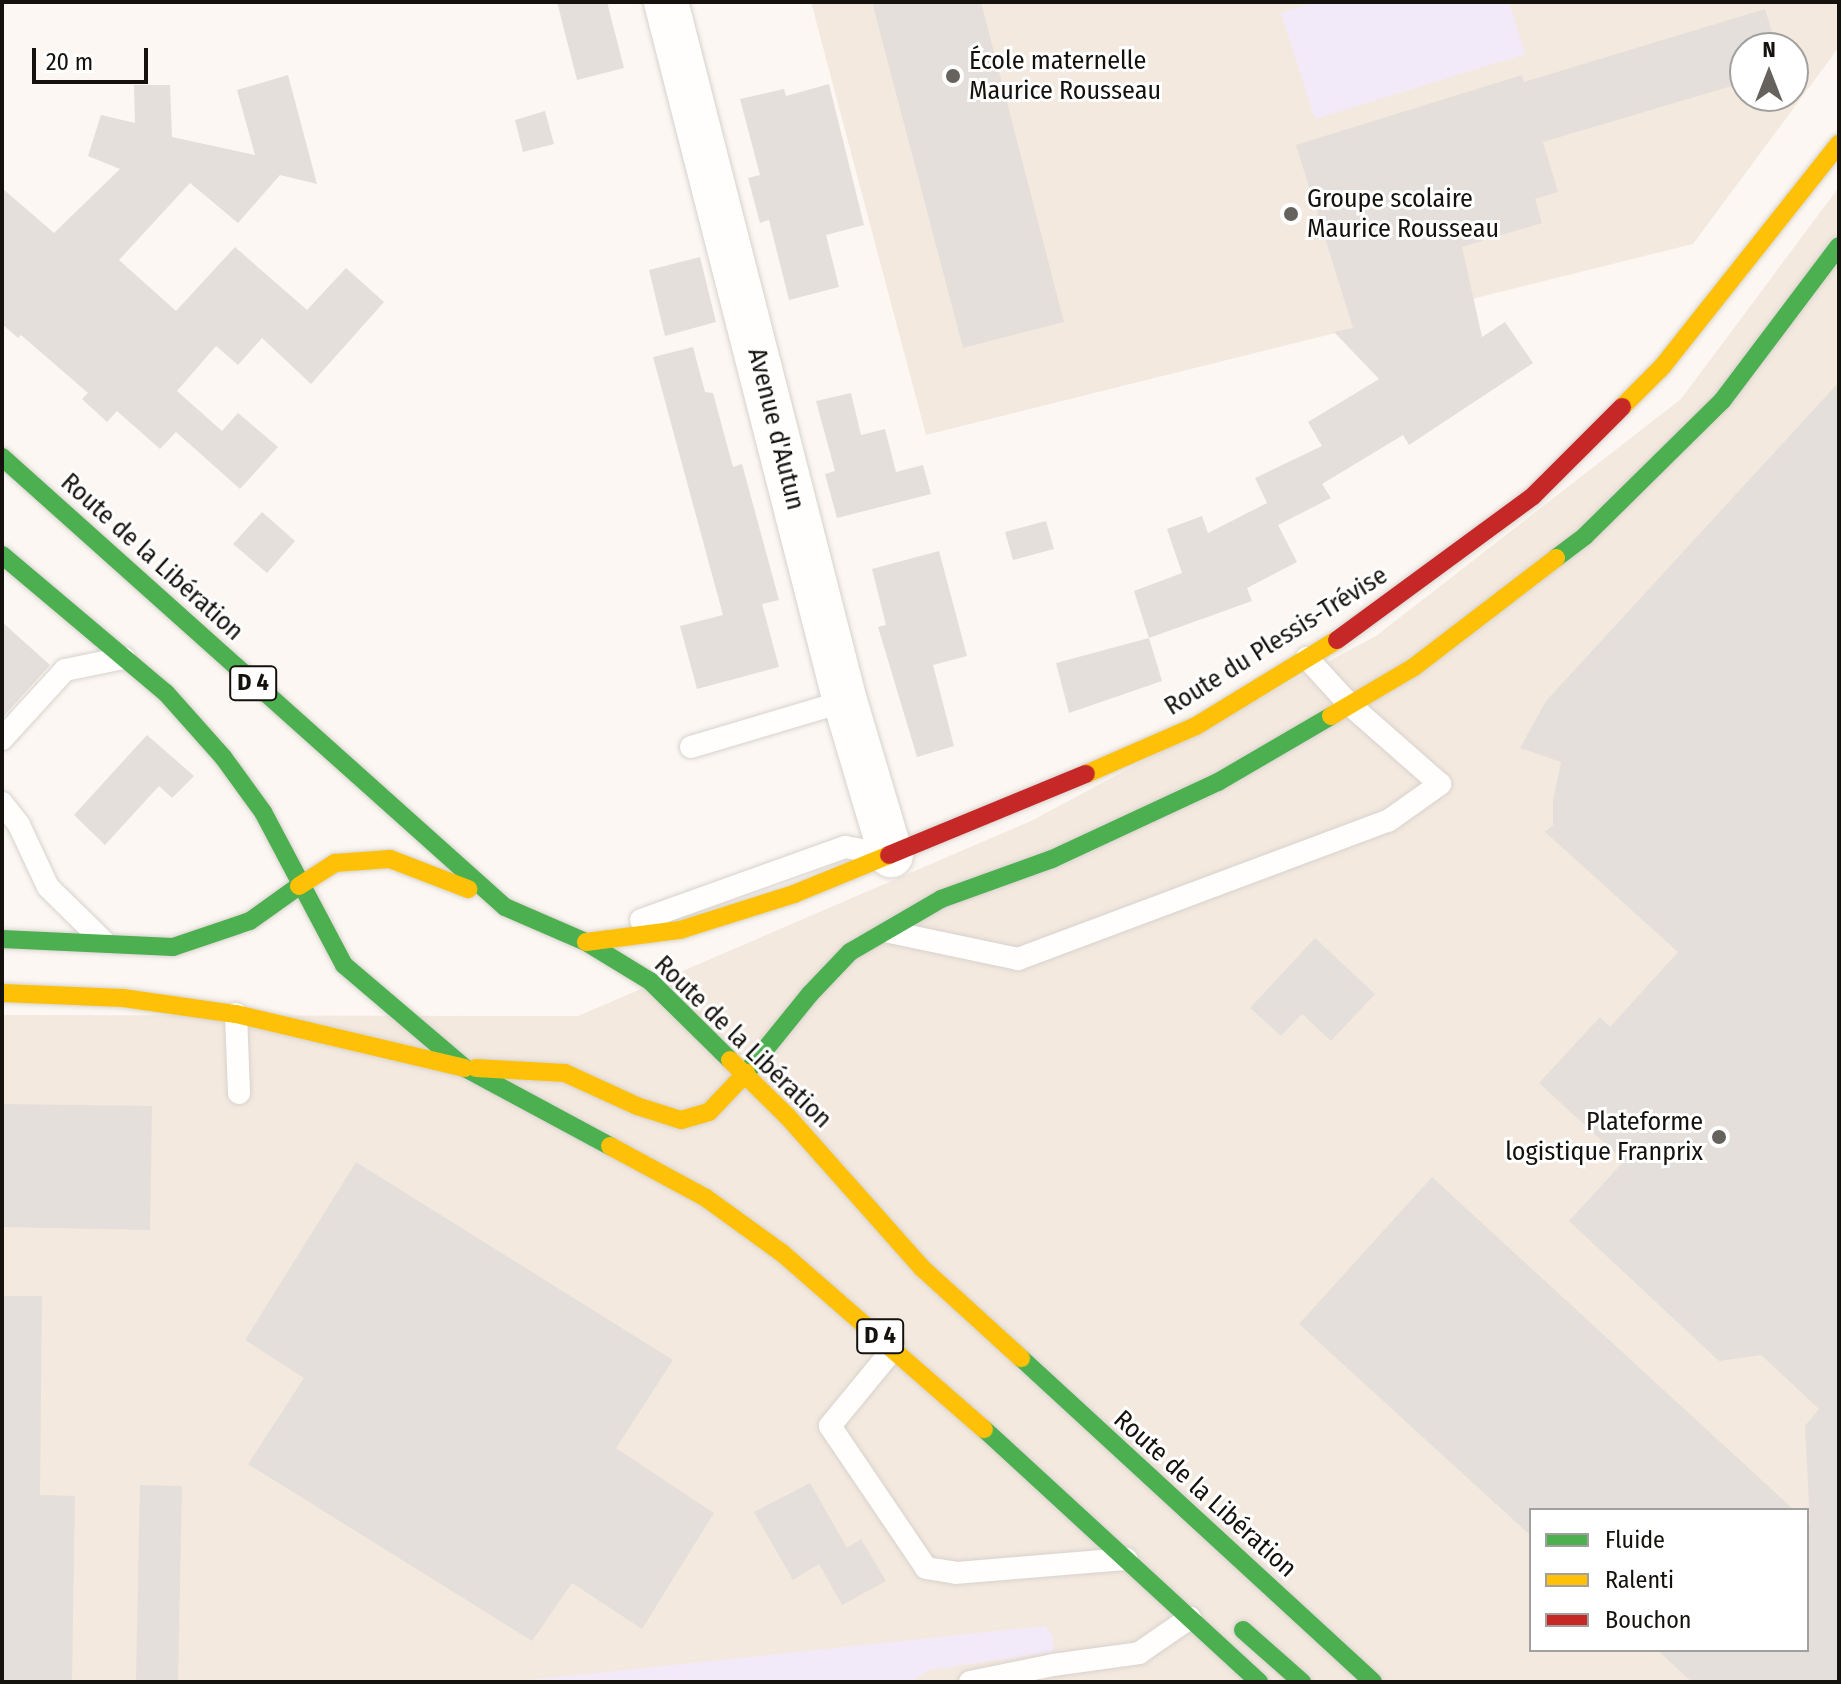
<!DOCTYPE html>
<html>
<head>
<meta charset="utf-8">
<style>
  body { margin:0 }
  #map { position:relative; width:1841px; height:1684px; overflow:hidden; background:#fcf7f2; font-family:"Fira Sans Condensed",sans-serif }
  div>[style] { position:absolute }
  .built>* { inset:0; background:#f4e9df }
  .green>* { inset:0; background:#f2eaf9 }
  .building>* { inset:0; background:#e4dfda }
  .roads { filter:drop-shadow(0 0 2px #d7d2cd) drop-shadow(0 0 2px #d7d2cd) }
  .lane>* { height:22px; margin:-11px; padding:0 11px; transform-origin:11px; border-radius:11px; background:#fffefd }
  .street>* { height:44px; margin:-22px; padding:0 22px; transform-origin:22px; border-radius:22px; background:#fffefd }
  .fast>* { height:18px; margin:-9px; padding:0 9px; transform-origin:9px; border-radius:9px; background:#4caf50 }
  .slow>* { height:18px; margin:-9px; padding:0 9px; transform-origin:9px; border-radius:9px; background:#ffc107 }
  .jam>* { height:18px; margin:-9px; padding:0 9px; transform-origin:9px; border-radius:9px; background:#c62828 }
  .dots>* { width:22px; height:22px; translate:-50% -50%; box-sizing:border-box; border:4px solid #fff; border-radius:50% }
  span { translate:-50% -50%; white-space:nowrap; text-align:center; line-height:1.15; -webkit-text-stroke:6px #fff; paint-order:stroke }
  .shield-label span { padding:2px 6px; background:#fff; border:2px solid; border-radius:6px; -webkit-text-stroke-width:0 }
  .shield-label { font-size:24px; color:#15110d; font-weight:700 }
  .poi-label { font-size:26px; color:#15110d }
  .left { translate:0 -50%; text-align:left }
  .right { translate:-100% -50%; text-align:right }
  .street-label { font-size:26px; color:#15110d }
  .frame { position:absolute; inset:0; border:4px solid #15110d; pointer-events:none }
  .legend { position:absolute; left:1529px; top:1508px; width:280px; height:144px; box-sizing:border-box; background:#fff; border:2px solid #a1a09e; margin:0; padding:10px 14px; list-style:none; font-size:24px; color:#15110d }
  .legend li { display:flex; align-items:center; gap:16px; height:40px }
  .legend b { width:40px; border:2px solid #a1a09e }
  .north { position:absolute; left:1729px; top:32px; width:80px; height:80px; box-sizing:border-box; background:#fff; border:2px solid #a1a09e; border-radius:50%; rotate:0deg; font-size:22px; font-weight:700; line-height:32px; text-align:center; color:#15110d }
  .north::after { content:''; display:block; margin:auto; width:28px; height:36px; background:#66625d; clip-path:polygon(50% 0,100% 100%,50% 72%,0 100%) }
  .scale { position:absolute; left:32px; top:48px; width:116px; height:36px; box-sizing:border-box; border:4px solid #15110d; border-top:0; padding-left:10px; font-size:24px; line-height:28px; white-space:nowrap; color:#15110d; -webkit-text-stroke:6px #fff; paint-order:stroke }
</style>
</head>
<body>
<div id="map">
  <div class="built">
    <i style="clip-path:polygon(evenodd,811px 2px,1839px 2px,1839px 47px,1693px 244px,926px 435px,811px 2px,1745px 48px,1793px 48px,1793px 96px,1745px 96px,1745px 48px)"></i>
    <i style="clip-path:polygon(evenodd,1839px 187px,1839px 1682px,2px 1682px,2px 1015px,578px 1016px,1031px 821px,1376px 636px,1681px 399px,1839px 187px,1531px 1510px,1807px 1510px,1807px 1650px,1531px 1650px,1531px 1510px)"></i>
  </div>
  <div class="green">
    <i style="clip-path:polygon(1317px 2px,1509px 2px,1525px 54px,1315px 119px,1281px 13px)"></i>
    <i style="clip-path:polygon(1045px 1626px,1053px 1636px,1053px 1652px,929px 1670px,911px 1682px,511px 1682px)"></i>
  </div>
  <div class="building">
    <i style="clip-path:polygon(557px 2px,607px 2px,624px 68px,577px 80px)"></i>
    <i style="clip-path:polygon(872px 2px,981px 2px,1064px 322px,963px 348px)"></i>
    <i style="clip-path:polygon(1765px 9px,1777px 48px,1745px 48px,1745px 82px,1543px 142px,1558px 192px,1535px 199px,1542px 223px,1462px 247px,1482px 337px,1505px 322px,1533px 363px,1409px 445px,1403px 435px,1322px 484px,1331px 498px,1278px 525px,1297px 562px,1247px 588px,1252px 601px,1149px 638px,1162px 681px,1069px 713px,1056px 663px,1149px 638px,1134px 591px,1182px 573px,1167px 529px,1202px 516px,1208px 533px,1267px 503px,1255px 478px,1322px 446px,1308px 422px,1379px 379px,1334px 332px,1353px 328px,1296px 145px,1522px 75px,1524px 82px)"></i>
    <i style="clip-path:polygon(288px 75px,317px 184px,280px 175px,238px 223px,190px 183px,119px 260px,176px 311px,235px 247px,307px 310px,346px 268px,384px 302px,311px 384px,262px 338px,238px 365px,216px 346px,177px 391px,222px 431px,238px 413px,278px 447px,240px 489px,176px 432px,160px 449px,117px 411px,107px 422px,82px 399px,88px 393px,21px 335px,18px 338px,2px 324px,2px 188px,54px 233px,120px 169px,88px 156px,101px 115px,135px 123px,134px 85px,170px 85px,172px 137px,255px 155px,237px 90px)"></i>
    <i style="clip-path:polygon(829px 84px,864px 225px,826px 235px,839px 287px,789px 300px,769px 220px,760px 223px,748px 178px,760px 175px,740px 99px,784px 89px,786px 96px)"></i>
    <i style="clip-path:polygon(545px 111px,554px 144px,523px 152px,515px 120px)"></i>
    <i style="clip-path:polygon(700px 257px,716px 322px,665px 336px,649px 270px)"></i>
    <i style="clip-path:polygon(693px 347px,705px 392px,713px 393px,733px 467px,742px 464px,779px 600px,762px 604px,779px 667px,697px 689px,680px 626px,723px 615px,653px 357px)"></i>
    <i style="clip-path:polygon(1839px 382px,1839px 1682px,1692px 1682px,1657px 1650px,1807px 1650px,1807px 1522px,1810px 1524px,1805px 1426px,1819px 1409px,1761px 1355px,1719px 1361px,1569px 1221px,1624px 1161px,1539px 1083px,1600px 1017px,1610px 1027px,1678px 952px,1545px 832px,1553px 825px,1553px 800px,1561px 762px,1520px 748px,1546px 701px)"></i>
    <i style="clip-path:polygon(851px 393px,861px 435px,885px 429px,896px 472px,923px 465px,931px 494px,837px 518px,825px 474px,835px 471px,816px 401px)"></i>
    <i style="clip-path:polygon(262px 512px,295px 541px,267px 573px,233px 544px)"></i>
    <i style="clip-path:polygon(1046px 521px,1054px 549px,1013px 560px,1005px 532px)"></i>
    <i style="clip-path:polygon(939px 551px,967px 656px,933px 665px,954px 746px,917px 757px,878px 627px,886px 625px,872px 569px)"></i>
    <i style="clip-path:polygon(2px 622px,50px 665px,2px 718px)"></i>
    <i style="clip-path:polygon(147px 735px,194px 776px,172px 798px,159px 786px,105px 845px,74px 815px)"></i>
    <i style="clip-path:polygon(1315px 938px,1375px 994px,1331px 1041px,1302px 1014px,1281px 1036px,1250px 1008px)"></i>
    <i style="clip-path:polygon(2px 1104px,152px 1106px,150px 1230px,2px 1227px)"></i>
    <i style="clip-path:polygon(356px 1162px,673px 1360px,616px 1448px,714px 1513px,642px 1629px,572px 1583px,532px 1641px,248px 1464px,304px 1378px,245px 1340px)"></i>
    <i style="clip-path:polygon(1432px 1177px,1794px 1510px,1531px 1510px,1531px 1536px,1299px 1324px)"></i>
    <i style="clip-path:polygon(2px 1296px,42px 1296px,40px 1495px,75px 1496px,72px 1682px,2px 1682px)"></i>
    <i style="clip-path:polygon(810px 1483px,847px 1548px,861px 1539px,886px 1581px,842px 1605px,819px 1564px,793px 1580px,754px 1512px)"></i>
    <i style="clip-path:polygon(140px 1485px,182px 1486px,178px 1682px,136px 1682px)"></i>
  </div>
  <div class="roads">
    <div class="lane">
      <i style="left:2px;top:739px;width:93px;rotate:-47.6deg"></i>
      <i style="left:65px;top:670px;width:60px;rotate:-11.5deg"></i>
      <i style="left:691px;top:747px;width:161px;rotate:-16.6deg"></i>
      <i style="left:2px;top:803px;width:28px;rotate:52deg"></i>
      <i style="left:19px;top:825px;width:68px;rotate:64.9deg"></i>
      <i style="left:48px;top:887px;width:77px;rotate:44.5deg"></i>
      <i style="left:641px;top:920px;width:217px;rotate:-19.7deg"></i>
      <i style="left:845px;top:847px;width:34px;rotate:10deg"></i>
      <i style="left:890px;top:932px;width:131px;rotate:11.9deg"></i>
      <i style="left:1018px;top:959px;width:395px;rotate:-20.5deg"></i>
      <i style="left:1388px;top:821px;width:64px;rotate:-35.4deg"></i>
      <i style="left:1440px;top:784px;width:120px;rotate:-138.7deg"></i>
      <i style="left:1350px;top:705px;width:64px;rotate:-132.5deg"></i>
      <i style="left:236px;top:1014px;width:79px;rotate:87.8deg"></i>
      <i style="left:894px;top:1348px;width:101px;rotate:129.4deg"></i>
      <i style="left:830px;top:1426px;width:171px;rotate:55.9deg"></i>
      <i style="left:926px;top:1568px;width:30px;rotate:9deg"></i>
      <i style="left:956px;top:1573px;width:171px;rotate:-4.7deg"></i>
      <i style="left:970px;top:1682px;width:85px;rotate:-11.6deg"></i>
      <i style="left:1053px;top:1665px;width:87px;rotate:-7.9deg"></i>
      <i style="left:1139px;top:1653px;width:62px;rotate:-34.5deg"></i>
    </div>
    <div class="street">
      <i style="left:666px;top:2px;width:722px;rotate:75.64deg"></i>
      <i style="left:845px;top:701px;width:161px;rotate:73.4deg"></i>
    </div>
    <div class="fast">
      <i style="left:2px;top:457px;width:675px;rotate:41.82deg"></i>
      <i style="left:505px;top:907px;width:88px;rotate:23.4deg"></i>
      <i style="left:586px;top:942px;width:75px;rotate:31.4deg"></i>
      <i style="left:650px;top:981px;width:112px;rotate:44.6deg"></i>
      <i style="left:2px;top:555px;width:214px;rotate:40.1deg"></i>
      <i style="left:166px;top:693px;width:86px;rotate:48.3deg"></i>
      <i style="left:223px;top:757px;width:68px;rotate:54deg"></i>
      <i style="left:263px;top:812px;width:173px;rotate:62.1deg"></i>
      <i style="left:344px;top:965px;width:159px;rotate:40.4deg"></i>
      <i style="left:465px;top:1068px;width:165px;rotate:28.3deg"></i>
      <i style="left:1556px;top:558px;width:36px;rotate:-37deg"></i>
      <i style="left:1585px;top:536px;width:192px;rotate:-44.6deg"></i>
      <i style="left:1722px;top:401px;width:194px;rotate:-53deg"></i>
      <i style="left:2px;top:939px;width:171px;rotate:2.7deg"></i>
      <i style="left:173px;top:947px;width:81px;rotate:-18.7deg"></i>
      <i style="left:250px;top:921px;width:60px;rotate:-35.5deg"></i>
      <i style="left:746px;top:1073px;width:102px;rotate:-51deg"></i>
      <i style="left:810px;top:994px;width:58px;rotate:-46.4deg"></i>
      <i style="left:850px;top:952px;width:105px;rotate:-30.2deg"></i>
      <i style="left:941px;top:899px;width:118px;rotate:-19.8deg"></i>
      <i style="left:1052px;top:859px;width:183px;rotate:-24.9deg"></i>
      <i style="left:1218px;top:782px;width:131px;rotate:-30.3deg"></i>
      <i style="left:1021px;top:1358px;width:478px;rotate:42.6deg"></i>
      <i style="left:984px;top:1429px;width:374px;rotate:42.6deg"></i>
      <i style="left:1243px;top:1630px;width:79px;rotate:41.4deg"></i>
    </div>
    <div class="slow">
      <i style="left:1622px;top:407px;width:57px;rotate:-45deg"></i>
      <i style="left:1662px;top:367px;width:285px;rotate:-51.6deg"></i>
      <i style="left:1331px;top:716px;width:96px;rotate:-30.6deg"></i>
      <i style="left:1414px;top:667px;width:179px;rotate:-37.5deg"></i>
      <i style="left:1086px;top:774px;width:120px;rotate:-23.6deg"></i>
      <i style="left:1196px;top:726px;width:165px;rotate:-31.4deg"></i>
      <i style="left:299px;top:886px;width:43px;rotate:-32.6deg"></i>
      <i style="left:335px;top:863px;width:55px;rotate:-4.2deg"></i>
      <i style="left:390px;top:859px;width:84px;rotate:21deg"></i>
      <i style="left:586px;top:942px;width:95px;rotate:-7.3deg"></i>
      <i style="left:680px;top:930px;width:120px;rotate:-17.5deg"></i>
      <i style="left:794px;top:894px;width:103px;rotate:-22.3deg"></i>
      <i style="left:2px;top:993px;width:121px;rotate:2.4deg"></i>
      <i style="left:123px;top:998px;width:114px;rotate:8.1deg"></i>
      <i style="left:236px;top:1014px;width:235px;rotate:13.3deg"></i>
      <i style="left:730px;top:1060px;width:81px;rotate:44.5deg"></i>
      <i style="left:788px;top:1117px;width:202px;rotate:48.4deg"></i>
      <i style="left:922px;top:1268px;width:134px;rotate:42.3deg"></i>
      <i style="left:476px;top:1068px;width:89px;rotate:3.2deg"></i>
      <i style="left:565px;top:1073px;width:79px;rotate:24.6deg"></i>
      <i style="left:637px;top:1106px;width:46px;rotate:17.7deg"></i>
      <i style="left:681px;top:1120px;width:29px;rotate:-16deg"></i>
      <i style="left:709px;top:1112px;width:54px;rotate:-46.5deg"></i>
      <i style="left:610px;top:1146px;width:109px;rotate:28.4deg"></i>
      <i style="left:706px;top:1198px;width:94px;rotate:35.9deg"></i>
      <i style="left:782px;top:1253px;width:268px;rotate:41.1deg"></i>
    </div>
    <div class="jam">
      <i style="left:1337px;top:640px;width:243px;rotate:-36.3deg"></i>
      <i style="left:1533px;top:496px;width:126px;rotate:-45deg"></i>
      <i style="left:889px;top:855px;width:213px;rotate:-22.4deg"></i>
    </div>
  </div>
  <div class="dots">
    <i style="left:953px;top:76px;background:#66625d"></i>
    <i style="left:1291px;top:214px;background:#66625d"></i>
    <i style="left:1719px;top:1137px;background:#66625d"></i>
  </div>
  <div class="shield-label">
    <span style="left:253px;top:683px">D 4</span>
    <span style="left:880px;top:1336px">D 4</span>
  </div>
  <div class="poi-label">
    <span class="left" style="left:969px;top:76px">École maternelle<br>Maurice Rousseau</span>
    <span class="left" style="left:1307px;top:214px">Groupe scolaire<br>Maurice Rousseau</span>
    <span class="right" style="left:1703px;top:1137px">Plateforme<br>logistique Franprix</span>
  </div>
  <div class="street-label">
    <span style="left:776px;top:429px;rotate:76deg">Avenue d'Autun</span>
    <span style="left:152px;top:557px;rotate:42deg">Route de la Libération</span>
    <span style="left:1276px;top:641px;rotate:-32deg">Route du Plessis-Trévise</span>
    <span style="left:743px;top:1042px;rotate:44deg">Route de la Libération</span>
    <span style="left:1205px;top:1494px;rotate:42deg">Route de la Libération</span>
  </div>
  <div class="frame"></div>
  <ul class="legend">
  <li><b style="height:10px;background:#4caf50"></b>Fluide</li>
  <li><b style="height:10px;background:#ffc107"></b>Ralenti</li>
  <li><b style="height:10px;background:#c62828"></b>Bouchon</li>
  </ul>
  <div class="north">N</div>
  <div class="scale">20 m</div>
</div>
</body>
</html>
